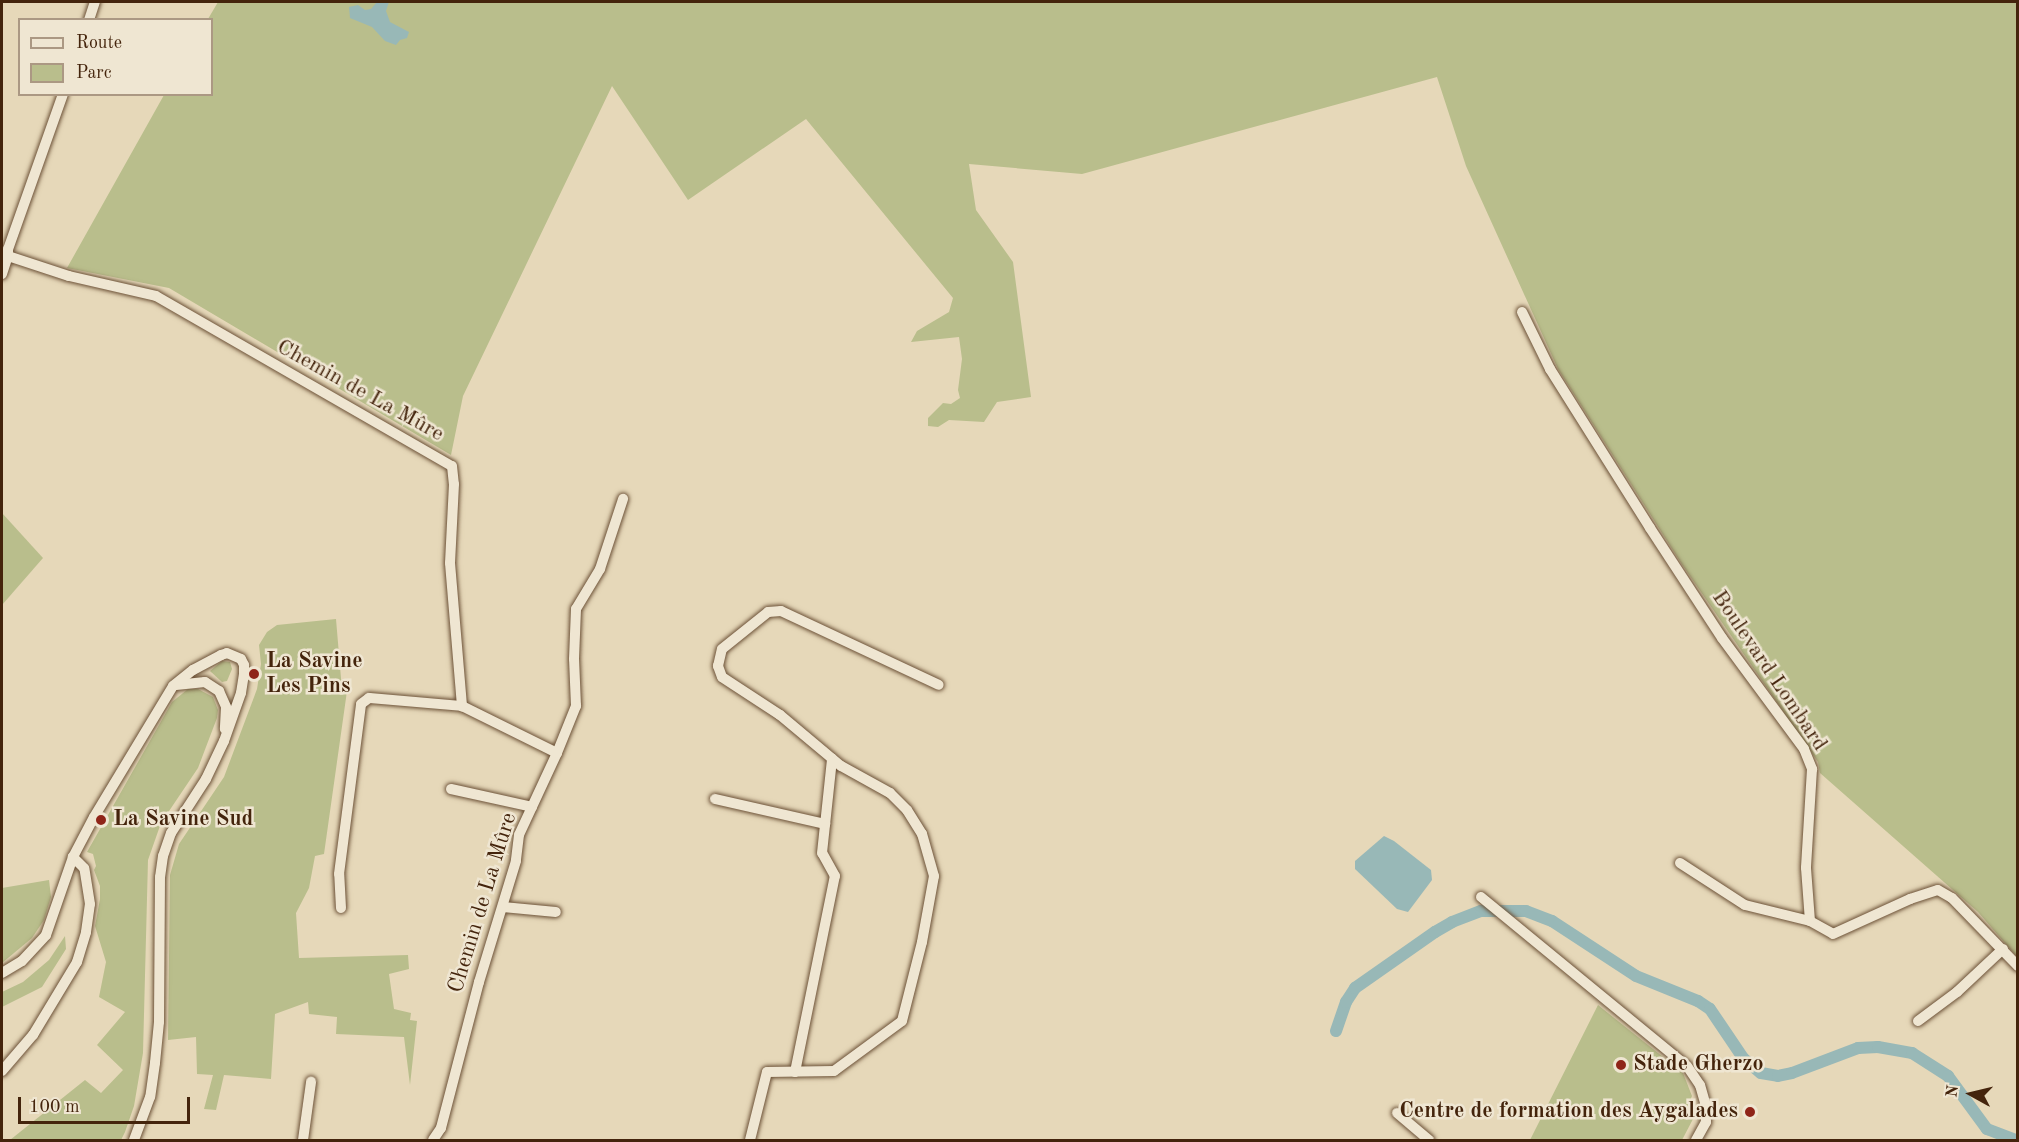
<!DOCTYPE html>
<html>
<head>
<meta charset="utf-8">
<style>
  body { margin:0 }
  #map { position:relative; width:2019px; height:1142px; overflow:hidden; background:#e6d8b9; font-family:"Old Standard TT",serif }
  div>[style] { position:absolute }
  .green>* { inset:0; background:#b9be8c }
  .water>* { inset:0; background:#98b8b7 }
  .canal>* { height:12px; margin:-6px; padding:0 6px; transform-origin:6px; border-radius:6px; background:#98b8b7 }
  .roads { filter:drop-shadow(0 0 2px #6c5137) drop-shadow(0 0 2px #6c5137) }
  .minor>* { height:10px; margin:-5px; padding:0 5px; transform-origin:5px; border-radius:5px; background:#efe6d2 }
  .dots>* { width:16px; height:16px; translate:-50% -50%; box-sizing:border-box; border:3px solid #efe6d2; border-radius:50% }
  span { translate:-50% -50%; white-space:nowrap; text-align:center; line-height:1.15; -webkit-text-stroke:5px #efe6d2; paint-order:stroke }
  .street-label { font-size:22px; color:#44240c }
  .poi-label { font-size:22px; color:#44240c; font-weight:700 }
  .left { translate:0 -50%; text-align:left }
  .right { translate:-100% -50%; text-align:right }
  .frame { position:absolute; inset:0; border:3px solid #44240c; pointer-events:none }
  .legend { position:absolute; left:18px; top:18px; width:195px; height:78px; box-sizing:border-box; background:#efe6d2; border:2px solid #ab9883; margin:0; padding:8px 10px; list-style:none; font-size:18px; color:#44240c }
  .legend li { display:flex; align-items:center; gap:12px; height:30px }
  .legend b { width:30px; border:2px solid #ab9883 }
  .north { position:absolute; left:1941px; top:1064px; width:60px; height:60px; -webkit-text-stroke:4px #efe6d2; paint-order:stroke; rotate:278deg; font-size:16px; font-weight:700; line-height:24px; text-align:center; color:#44240c }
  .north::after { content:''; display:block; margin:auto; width:21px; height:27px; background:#44240c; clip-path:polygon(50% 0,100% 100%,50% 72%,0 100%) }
  .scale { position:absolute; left:18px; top:1097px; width:172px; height:27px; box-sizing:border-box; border:3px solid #44240c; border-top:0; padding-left:8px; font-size:18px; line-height:21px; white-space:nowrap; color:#44240c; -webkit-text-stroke:4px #efe6d2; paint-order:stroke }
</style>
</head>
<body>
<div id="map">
  <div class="green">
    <i style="clip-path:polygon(218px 2px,2017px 2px,2017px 957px,1978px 912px,1820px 773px,1818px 762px,1681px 563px,1558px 369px,1466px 166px,1437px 77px,1082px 174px,969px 164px,976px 210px,1013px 262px,1031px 397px,997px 402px,984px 422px,949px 420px,938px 427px,928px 426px,928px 418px,943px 403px,951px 404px,960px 398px,958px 390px,962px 359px,959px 337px,911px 342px,917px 331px,949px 312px,953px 298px,806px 119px,688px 200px,612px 86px,463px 396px,451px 455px,169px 288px,67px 268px,164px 95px,212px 94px,212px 20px,208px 19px)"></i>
    <i style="clip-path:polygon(2px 513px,43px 558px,2px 605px)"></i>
    <i style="clip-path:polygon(336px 619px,342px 690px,347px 691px,324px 854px,315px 856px,309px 888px,296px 913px,299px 958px,408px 955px,409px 969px,389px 974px,394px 1009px,411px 1013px,410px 1020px,417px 1021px,410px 1085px,404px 1037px,336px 1034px,337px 1017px,309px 1014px,308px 1002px,275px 1014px,271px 1079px,224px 1075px,216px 1110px,204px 1109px,213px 1075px,197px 1074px,196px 1037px,168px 1040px,170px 875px,179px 844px,224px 777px,257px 689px,261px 664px,259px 645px,267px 632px,277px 625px)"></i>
    <i style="clip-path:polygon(222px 661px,230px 662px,232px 669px,227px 681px,222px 682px,210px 671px)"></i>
    <i style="clip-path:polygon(188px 689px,198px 689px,213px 697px,218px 710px,217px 718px,198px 768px,161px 823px,148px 860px,143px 1053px,134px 1106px,125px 1132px,121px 1140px,10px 1140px,85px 1080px,101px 1093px,123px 1070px,97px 1045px,125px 1012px,99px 997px,106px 962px,95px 926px,100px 899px,100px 886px,94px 870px,96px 866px,93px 854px,87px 852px,172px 702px)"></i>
    <i style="clip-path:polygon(49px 880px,51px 897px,44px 920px,32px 938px,2px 963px,2px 888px)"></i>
    <i style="clip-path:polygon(65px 936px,66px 949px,42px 987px,2px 1007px,2px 992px,23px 982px,49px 960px)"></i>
    <i style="clip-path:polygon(1598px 1005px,1683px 1073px,1692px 1096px,1686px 1110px,1693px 1119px,1682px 1140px,1530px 1140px)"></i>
  </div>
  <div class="water">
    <i style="clip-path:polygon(377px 2px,389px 2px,386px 11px,390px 22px,409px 32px,407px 38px,400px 40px,396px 45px,385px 41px,372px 27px,350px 18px,349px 7px,358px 5px,365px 10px,371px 9px)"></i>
    <i style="clip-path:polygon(1384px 836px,1394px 841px,1431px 870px,1432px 880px,1408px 912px,1397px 909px,1355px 869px,1355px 861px)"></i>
  </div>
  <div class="canal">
    <i style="left:1336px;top:1031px;width:31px;rotate:-71deg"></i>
    <i style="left:1346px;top:1002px;width:17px;rotate:-57deg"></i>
    <i style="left:1355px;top:988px;width:98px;rotate:-35deg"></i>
    <i style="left:1435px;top:932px;width:20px;rotate:-30deg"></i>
    <i style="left:1452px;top:922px;width:31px;rotate:-21deg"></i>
    <i style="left:1481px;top:911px;width:45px"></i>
    <i style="left:1526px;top:911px;width:28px;rotate:21deg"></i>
    <i style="left:1552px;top:921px;width:100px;rotate:33.2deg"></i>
    <i style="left:1636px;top:976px;width:67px;rotate:22deg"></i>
    <i style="left:1698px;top:1001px;width:14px;rotate:34deg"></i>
    <i style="left:1710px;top:1009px;width:59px;rotate:56deg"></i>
    <i style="left:1743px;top:1058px;width:23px;rotate:40deg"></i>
    <i style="left:1761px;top:1073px;width:17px;rotate:10deg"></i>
    <i style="left:1778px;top:1076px;width:14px;rotate:-12deg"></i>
    <i style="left:1792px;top:1073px;width:71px;rotate:-20.7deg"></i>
    <i style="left:1858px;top:1048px;width:20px;rotate:-3deg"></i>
    <i style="left:1878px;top:1047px;width:35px;rotate:10deg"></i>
    <i style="left:1912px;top:1053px;width:43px;rotate:32.6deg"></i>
    <i style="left:1948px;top:1076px;width:66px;rotate:53.7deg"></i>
    <i style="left:1987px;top:1129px;width:31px;rotate:21deg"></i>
  </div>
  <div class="roads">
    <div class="minor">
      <i style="left:89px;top:20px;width:19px;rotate:-72deg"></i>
      <i style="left:63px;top:94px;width:164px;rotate:109.5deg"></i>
      <i style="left:8px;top:249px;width:7px;rotate:90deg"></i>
      <i style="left:8px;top:256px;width:64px;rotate:18.2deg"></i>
      <i style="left:69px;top:276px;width:89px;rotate:12.9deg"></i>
      <i style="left:156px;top:296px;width:341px;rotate:29.9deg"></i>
      <i style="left:452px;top:466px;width:18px;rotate:84deg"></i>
      <i style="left:454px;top:484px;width:79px;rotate:92.9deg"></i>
      <i style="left:450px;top:563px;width:144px;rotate:85.2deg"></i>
      <i style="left:462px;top:706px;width:106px;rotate:26.3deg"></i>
      <i style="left:557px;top:753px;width:90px;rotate:114.9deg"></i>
      <i style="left:519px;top:835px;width:26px;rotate:97deg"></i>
      <i style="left:516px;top:861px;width:127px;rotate:107deg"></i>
      <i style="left:479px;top:982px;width:151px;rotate:104.6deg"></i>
      <i style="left:441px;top:1128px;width:14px;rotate:124deg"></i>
      <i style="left:2px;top:274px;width:19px;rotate:-72deg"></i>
      <i style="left:1522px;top:312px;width:64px;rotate:63.8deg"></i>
      <i style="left:1550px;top:369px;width:188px;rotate:57.8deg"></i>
      <i style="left:1650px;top:528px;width:131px;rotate:56.8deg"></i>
      <i style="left:1722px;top:638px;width:138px;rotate:53.5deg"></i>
      <i style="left:1804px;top:749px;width:22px;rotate:68deg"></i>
      <i style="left:1812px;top:769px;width:99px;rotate:93.5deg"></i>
      <i style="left:1806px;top:868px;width:53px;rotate:85.7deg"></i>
      <i style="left:1810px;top:921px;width:26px;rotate:29deg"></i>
      <i style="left:1833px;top:934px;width:85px;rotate:-24.4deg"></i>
      <i style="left:1910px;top:899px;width:29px;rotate:-18deg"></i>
      <i style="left:1938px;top:890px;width:16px;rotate:30deg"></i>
      <i style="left:1952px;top:898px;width:95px;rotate:45.9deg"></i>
      <i style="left:176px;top:685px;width:29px;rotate:-6deg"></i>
      <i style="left:205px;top:682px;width:17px;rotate:33deg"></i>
      <i style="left:219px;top:691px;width:17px;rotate:66deg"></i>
      <i style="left:226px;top:707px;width:22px;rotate:93deg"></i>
      <i style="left:557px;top:753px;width:51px;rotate:-68deg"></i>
      <i style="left:576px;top:706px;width:47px;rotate:-92.4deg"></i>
      <i style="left:574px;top:659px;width:50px;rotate:-87.7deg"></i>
      <i style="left:576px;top:609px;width:47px;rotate:-59deg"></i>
      <i style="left:600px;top:569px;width:74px;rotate:-71.8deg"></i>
      <i style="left:451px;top:789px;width:83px;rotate:12.5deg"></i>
      <i style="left:715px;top:799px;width:113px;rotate:12.8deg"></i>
      <i style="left:1680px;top:863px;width:77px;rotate:32.9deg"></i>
      <i style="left:1745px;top:905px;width:67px;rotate:13.8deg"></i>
      <i style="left:1481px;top:897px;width:266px;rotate:39.4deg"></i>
      <i style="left:1687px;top:1066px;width:23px;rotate:56deg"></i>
      <i style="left:1700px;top:1085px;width:19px;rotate:74deg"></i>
      <i style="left:1705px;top:1103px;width:19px;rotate:87deg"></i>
      <i style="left:1706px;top:1122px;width:21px;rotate:119deg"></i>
      <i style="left:503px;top:907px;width:53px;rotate:5.4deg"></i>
      <i style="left:341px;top:908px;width:34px;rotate:-93deg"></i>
      <i style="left:339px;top:874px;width:171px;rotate:-82.6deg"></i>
      <i style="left:361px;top:704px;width:10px;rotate:-37deg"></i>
      <i style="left:369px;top:698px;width:93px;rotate:4.9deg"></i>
      <i style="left:2px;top:973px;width:23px;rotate:-31deg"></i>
      <i style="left:22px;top:961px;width:35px;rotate:-47deg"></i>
      <i style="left:46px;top:935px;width:83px;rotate:-70.9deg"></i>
      <i style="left:73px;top:857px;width:45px;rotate:-62.3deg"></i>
      <i style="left:94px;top:817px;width:153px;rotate:-58.9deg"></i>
      <i style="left:173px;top:686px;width:26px;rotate:-39deg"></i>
      <i style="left:193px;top:670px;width:32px;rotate:-28deg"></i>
      <i style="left:221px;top:655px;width:6px;rotate:-18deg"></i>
      <i style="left:227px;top:653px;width:15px;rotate:23deg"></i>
      <i style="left:241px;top:659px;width:7px;rotate:63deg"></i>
      <i style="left:244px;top:665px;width:9px;rotate:90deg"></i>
      <i style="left:244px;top:674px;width:19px;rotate:99deg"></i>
      <i style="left:241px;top:693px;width:51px;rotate:109.5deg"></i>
      <i style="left:224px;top:741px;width:42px;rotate:115.3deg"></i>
      <i style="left:206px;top:779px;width:64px;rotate:122.9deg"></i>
      <i style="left:171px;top:833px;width:24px;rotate:109deg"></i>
      <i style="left:163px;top:856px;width:21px;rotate:98deg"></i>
      <i style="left:160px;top:877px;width:145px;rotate:90.4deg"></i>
      <i style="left:159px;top:1022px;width:41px;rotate:95.6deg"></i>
      <i style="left:155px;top:1063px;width:34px;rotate:98deg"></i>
      <i style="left:150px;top:1097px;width:46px;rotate:110.4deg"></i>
      <i style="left:1918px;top:1021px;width:49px;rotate:-36.6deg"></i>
      <i style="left:1957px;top:992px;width:63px;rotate:-43.1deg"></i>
      <i style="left:2px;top:1071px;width:48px;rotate:-49.3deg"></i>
      <i style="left:33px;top:1035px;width:85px;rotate:-58.9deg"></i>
      <i style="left:77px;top:962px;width:31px;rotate:-73deg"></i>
      <i style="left:86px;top:932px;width:28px;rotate:-82deg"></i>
      <i style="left:90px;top:904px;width:36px;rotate:-99deg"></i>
      <i style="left:84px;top:868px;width:16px;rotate:-135deg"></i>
      <i style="left:795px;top:1072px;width:200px;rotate:-78.5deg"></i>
      <i style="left:835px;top:876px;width:26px;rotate:-119deg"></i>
      <i style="left:822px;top:853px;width:95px;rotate:-83.9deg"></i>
      <i style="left:1397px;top:1113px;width:42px;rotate:40.2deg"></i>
      <i style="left:303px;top:1140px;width:59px;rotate:-82.1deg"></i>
      <i style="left:750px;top:1140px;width:70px;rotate:-76deg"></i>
      <i style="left:767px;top:1072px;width:67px;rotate:-0.9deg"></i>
      <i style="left:834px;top:1071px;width:84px;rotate:-36.3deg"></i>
      <i style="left:902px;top:1021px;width:81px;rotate:-75.8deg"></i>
      <i style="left:922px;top:942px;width:67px;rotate:-79.7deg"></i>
      <i style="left:934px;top:876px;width:44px;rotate:-105.9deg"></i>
      <i style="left:922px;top:834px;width:28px;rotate:-122deg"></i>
      <i style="left:907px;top:810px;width:24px;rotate:-135deg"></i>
      <i style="left:890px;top:793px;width:56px;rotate:-151.1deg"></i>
      <i style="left:841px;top:766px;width:80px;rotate:-140.1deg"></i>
      <i style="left:780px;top:715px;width:69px;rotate:-146.8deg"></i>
      <i style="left:722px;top:677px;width:12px;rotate:-110deg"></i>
      <i style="left:718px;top:666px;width:17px;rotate:-77deg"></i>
      <i style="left:722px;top:649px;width:59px;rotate:-38.8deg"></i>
      <i style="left:768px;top:612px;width:13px;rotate:-4deg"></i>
      <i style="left:781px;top:611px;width:174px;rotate:25.1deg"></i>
    </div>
  </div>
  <div class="dots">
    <i style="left:254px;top:674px;background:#8f2418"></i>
    <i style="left:101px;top:820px;background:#8f2418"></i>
    <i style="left:1621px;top:1065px;background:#8f2418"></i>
    <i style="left:1750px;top:1112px;background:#8f2418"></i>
  </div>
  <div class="street-label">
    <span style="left:360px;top:391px;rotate:29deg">Chemin de La Mûre</span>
    <span style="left:1769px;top:671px;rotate:56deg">Boulevard Lombard</span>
    <span style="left:483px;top:903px;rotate:-73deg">Chemin de La Mûre</span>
  </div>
  <div class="poi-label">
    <span class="left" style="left:266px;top:674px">La Savine<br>Les Pins</span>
    <span class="left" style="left:113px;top:820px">La Savine Sud</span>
    <span class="left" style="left:1633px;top:1065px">Stade Gherzo</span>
    <span class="right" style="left:1738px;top:1112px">Centre de formation des Aygalades</span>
  </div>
  <div class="frame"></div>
  <ul class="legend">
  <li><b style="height:8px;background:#efe6d2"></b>Route</li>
  <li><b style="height:16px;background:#b9be8c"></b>Parc</li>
  </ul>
  <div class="north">N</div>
  <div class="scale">100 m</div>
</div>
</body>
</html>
